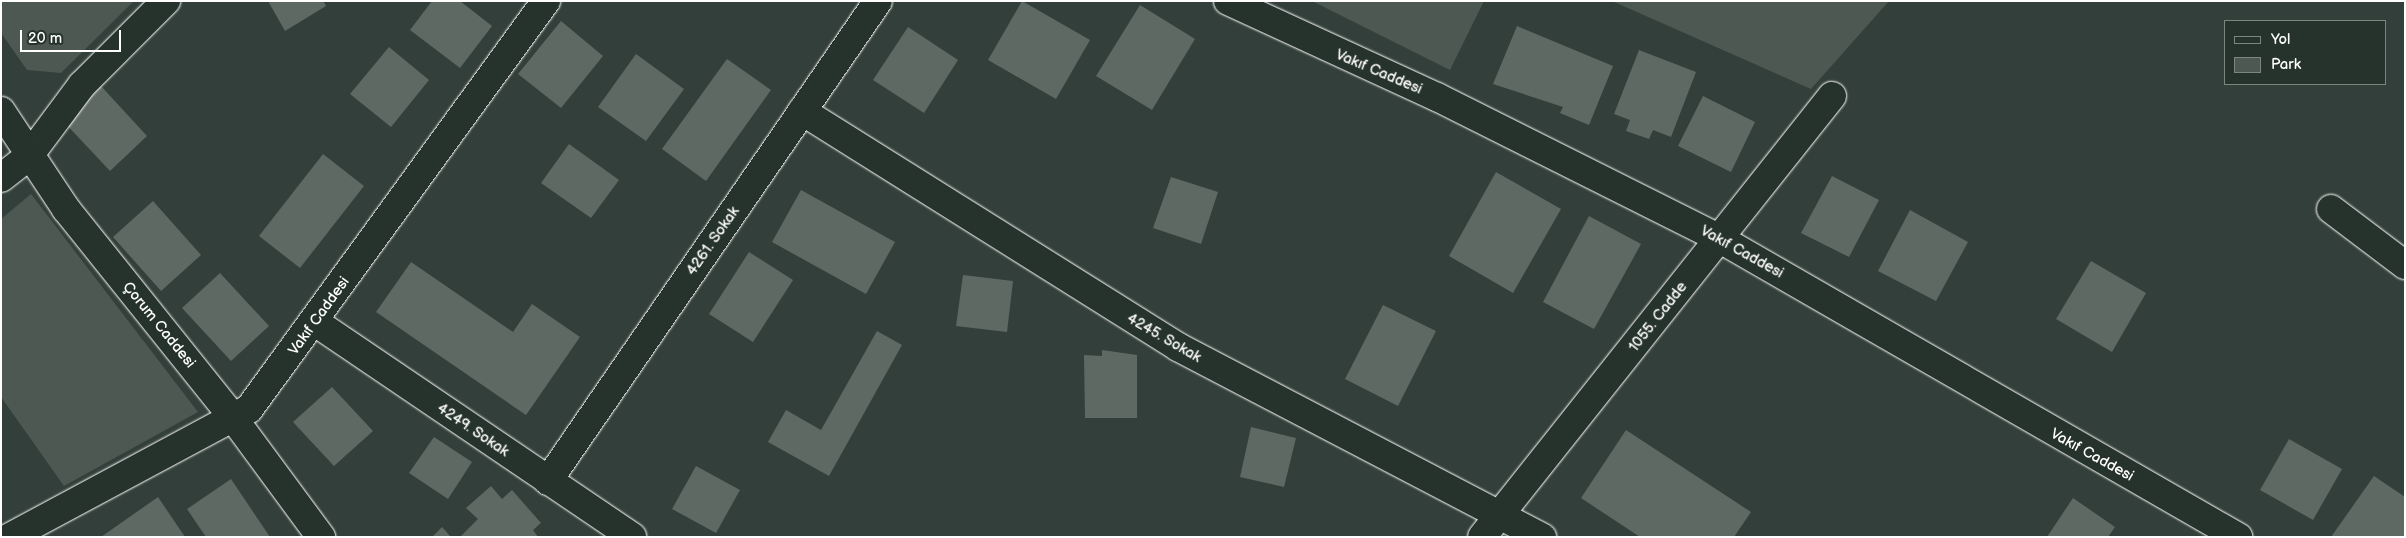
<!DOCTYPE html>
<html>
<head>
<meta charset="utf-8">
<style>
  body { margin:0 }
  #map { position:relative; width:2406px; height:538px; overflow:hidden; background:#333f3a; font-family:"Balsamiq Sans",sans-serif }
  div>[style] { position:absolute }
  .green>* { inset:0; background:#4d5853 }
  .building>* { inset:0; background:#5f6964 }
  .roads { filter:drop-shadow(0 0 1px #fff) drop-shadow(0 0 1px #fff) }
  .street>* { height:28px; margin:-14px; padding:0 14px; transform-origin:14px; border-radius:14px; background:#26332d }
  .secondary>* { height:28px; margin:-14px; padding:0 14px; transform-origin:14px; border-radius:14px; background:#26332d }
  span { translate:-50% -50%; white-space:nowrap; text-align:center; line-height:1.15; -webkit-text-stroke:4.5px #26332d; paint-order:stroke }
  .street-label { font-size:15px; color:#fff }
  .frame { position:absolute; inset:0; border:2px solid #fff; pointer-events:none }
  .legend { position:absolute; left:2224px; top:20px; width:162px; height:65px; box-sizing:border-box; background:#26332d; border:1px solid #7d8581; margin:0; padding:6px 9px; list-style:none; font-size:15px; color:#fff }
  .legend li { display:flex; align-items:center; gap:10px; height:25px }
  .legend b { width:25px; border:1px solid #7d8581 }
  .scale { position:absolute; left:20px; top:30px; width:101px; height:22px; box-sizing:border-box; border:2px solid #fff; border-top:0; padding-left:6px; font-size:15px; line-height:18px; white-space:nowrap; color:#fff; -webkit-text-stroke:4px #26332d; paint-order:stroke }
</style>
</head>
<body>
<div id="map">
  <div class="green">
    <i style="clip-path:polygon(1px 1px,134px 1px,61px 73px,27px 70px,1px 33px)"></i>
    <i style="clip-path:polygon(1312px 1px,1484px 1px,1450px 70px)"></i>
    <i style="clip-path:polygon(1612px 1px,1889px 1px,1811px 89px)"></i>
    <i style="clip-path:polygon(31px 194px,198px 412px,64px 486px,1px 397px,1px 219px)"></i>
  </div>
  <div class="building">
    <i style="clip-path:polygon(268px 1px,323px 1px,326px 6px,285px 31px)"></i>
    <i style="clip-path:polygon(432px 1px,460px 1px,492px 26px,460px 68px,410px 30px)"></i>
    <i style="clip-path:polygon(1022px 1px,1090px 40px,1056px 99px,988px 60px)"></i>
    <i style="clip-path:polygon(1140px 5px,1195px 39px,1152px 110px,1096px 76px)"></i>
    <i style="clip-path:polygon(561px 21px,603px 56px,561px 108px,518px 74px)"></i>
    <i style="clip-path:polygon(1517px 26px,1613px 66px,1589px 125px,1560px 113px,1563px 107px,1493px 84px)"></i>
    <i style="clip-path:polygon(908px 27px,958px 60px,924px 113px,873px 80px)"></i>
    <i style="clip-path:polygon(389px 47px,429px 80px,391px 127px,350px 94px)"></i>
    <i style="clip-path:polygon(1639px 50px,1696px 72px,1671px 137px,1653px 130px,1649px 139px,1626px 131px,1630px 120px,1614px 114px)"></i>
    <i style="clip-path:polygon(636px 54px,684px 89px,646px 141px,598px 107px)"></i>
    <i style="clip-path:polygon(727px 59px,771px 90px,706px 181px,662px 149px)"></i>
    <i style="clip-path:polygon(101px 86px,147px 136px,110px 171px,64px 122px)"></i>
    <i style="clip-path:polygon(1703px 96px,1755px 122px,1731px 172px,1678px 146px)"></i>
    <i style="clip-path:polygon(569px 144px,619px 180px,591px 218px,541px 183px)"></i>
    <i style="clip-path:polygon(323px 154px,364px 186px,300px 268px,259px 236px)"></i>
    <i style="clip-path:polygon(1496px 172px,1561px 209px,1513px 293px,1449px 256px)"></i>
    <i style="clip-path:polygon(1832px 176px,1879px 200px,1849px 257px,1801px 233px)"></i>
    <i style="clip-path:polygon(1171px 177px,1218px 192px,1201px 244px,1153px 228px)"></i>
    <i style="clip-path:polygon(801px 190px,895px 242px,866px 294px,772px 242px)"></i>
    <i style="clip-path:polygon(153px 201px,201px 255px,161px 291px,113px 237px)"></i>
    <i style="clip-path:polygon(1910px 210px,1968px 242px,1936px 301px,1878px 271px)"></i>
    <i style="clip-path:polygon(1589px 216px,1641px 244px,1594px 329px,1543px 302px)"></i>
    <i style="clip-path:polygon(749px 252px,793px 280px,753px 342px,709px 314px)"></i>
    <i style="clip-path:polygon(2091px 261px,2146px 293px,2112px 352px,2056px 319px)"></i>
    <i style="clip-path:polygon(411px 262px,513px 332px,532px 304px,580px 337px,526px 415px,376px 312px)"></i>
    <i style="clip-path:polygon(220px 273px,269px 326px,231px 361px,182px 308px)"></i>
    <i style="clip-path:polygon(963px 275px,1013px 281px,1007px 332px,956px 326px)"></i>
    <i style="clip-path:polygon(1383px 305px,1436px 331px,1398px 406px,1345px 379px)"></i>
    <i style="clip-path:polygon(877px 331px,902px 345px,829px 476px,768px 442px,786px 410px,821px 430px)"></i>
    <i style="clip-path:polygon(1102px 350px,1137px 355px,1137px 418px,1085px 418px,1084px 355px,1102px 356px)"></i>
    <i style="clip-path:polygon(332px 387px,373px 431px,334px 466px,293px 422px)"></i>
    <i style="clip-path:polygon(1251px 427px,1296px 438px,1284px 487px,1240px 477px)"></i>
    <i style="clip-path:polygon(1626px 430px,1751px 512px,1734px 537px,1640px 537px,1581px 498px)"></i>
    <i style="clip-path:polygon(434px 437px,472px 462px,448px 499px,409px 473px)"></i>
    <i style="clip-path:polygon(2289px 439px,2342px 469px,2313px 520px,2260px 490px)"></i>
    <i style="clip-path:polygon(696px 466px,740px 490px,716px 533px,672px 509px)"></i>
    <i style="clip-path:polygon(2374px 476px,2405px 497px,2405px 537px,2331px 537px)"></i>
    <i style="clip-path:polygon(231px 479px,270px 537px,206px 537px,187px 509px)"></i>
    <i style="clip-path:polygon(491px 486px,502px 499px,512px 490px,541px 523px,533px 530px,538px 537px,460px 537px,478px 519px,466px 508px)"></i>
    <i style="clip-path:polygon(158px 497px,185px 537px,101px 537px)"></i>
    <i style="clip-path:polygon(2073px 498px,2115px 527px,2108px 537px,2047px 537px)"></i>
    <i style="clip-path:polygon(442px 527px,451px 537px,432px 537px)"></i>
  </div>
  <div class="roads">
    <div class="street">
      <i style="left:802px;top:111px;width:444px;rotate:32.1deg"></i>
      <i style="left:1178px;top:347px;width:411px;rotate:27.6deg"></i>
      <i style="left:1px;top:178px;width:36px;rotate:-38deg"></i>
      <i style="left:29px;top:156px;width:89px;rotate:-53.3deg"></i>
      <i style="left:82px;top:85px;width:119px;rotate:-45deg"></i>
      <i style="left:315px;top:322px;width:383px;rotate:34.1deg"></i>
      <i style="left:548px;top:481px;width:582px;rotate:-55.49deg"></i>
    </div>
    <div class="secondary">
      <i style="left:1228px;top:1px;width:230px;rotate:24.7deg"></i>
      <i style="left:1437px;top:97px;width:317px;rotate:26.6deg"></i>
      <i style="left:1720px;top:239px;width:598px;rotate:29.91deg"></i>
      <i style="left:1px;top:111px;width:118px;rotate:56.4deg"></i>
      <i style="left:66px;top:209px;width:269px;rotate:51.3deg"></i>
      <i style="left:234px;top:419px;width:147px;rotate:53.6deg"></i>
      <i style="left:2331px;top:209px;width:93px;rotate:37.1deg"></i>
      <i style="left:10px;top:537px;width:271px;rotate:-28.2deg"></i>
      <i style="left:249px;top:409px;width:505px;rotate:-53.95deg"></i>
      <i style="left:1482px;top:537px;width:563px;rotate:-51.56deg"></i>
    </div>
  </div>
  <div class="street-label">
    <span style="left:1379px;top:72px;rotate:23deg">Vakıf Caddesi</span>
    <span style="left:713px;top:241px;rotate:-55deg">4261. Sokak</span>
    <span style="left:1742px;top:252px;rotate:29deg">Vakıf Caddesi</span>
    <span style="left:319px;top:316px;rotate:-54deg">Vakıf Caddesi</span>
    <span style="left:1658px;top:317px;rotate:-52deg">1055. Cadde</span>
    <span style="left:159px;top:325px;rotate:51deg">Çorum Caddesi</span>
    <span style="left:1164px;top:338px;rotate:30deg">4245. Sokak</span>
    <span style="left:473px;top:430px;rotate:34deg">4249. Sokak</span>
    <span style="left:2092px;top:455px;rotate:29deg">Vakıf Caddesi</span>
  </div>
  <div class="frame"></div>
  <ul class="legend">
  <li><b style="height:6px;background:#26332d"></b>Yol</li>
  <li><b style="height:14px;background:#4d5853"></b>Park</li>
  </ul>
  <div class="scale">20 m</div>
</div>
</body>
</html>
